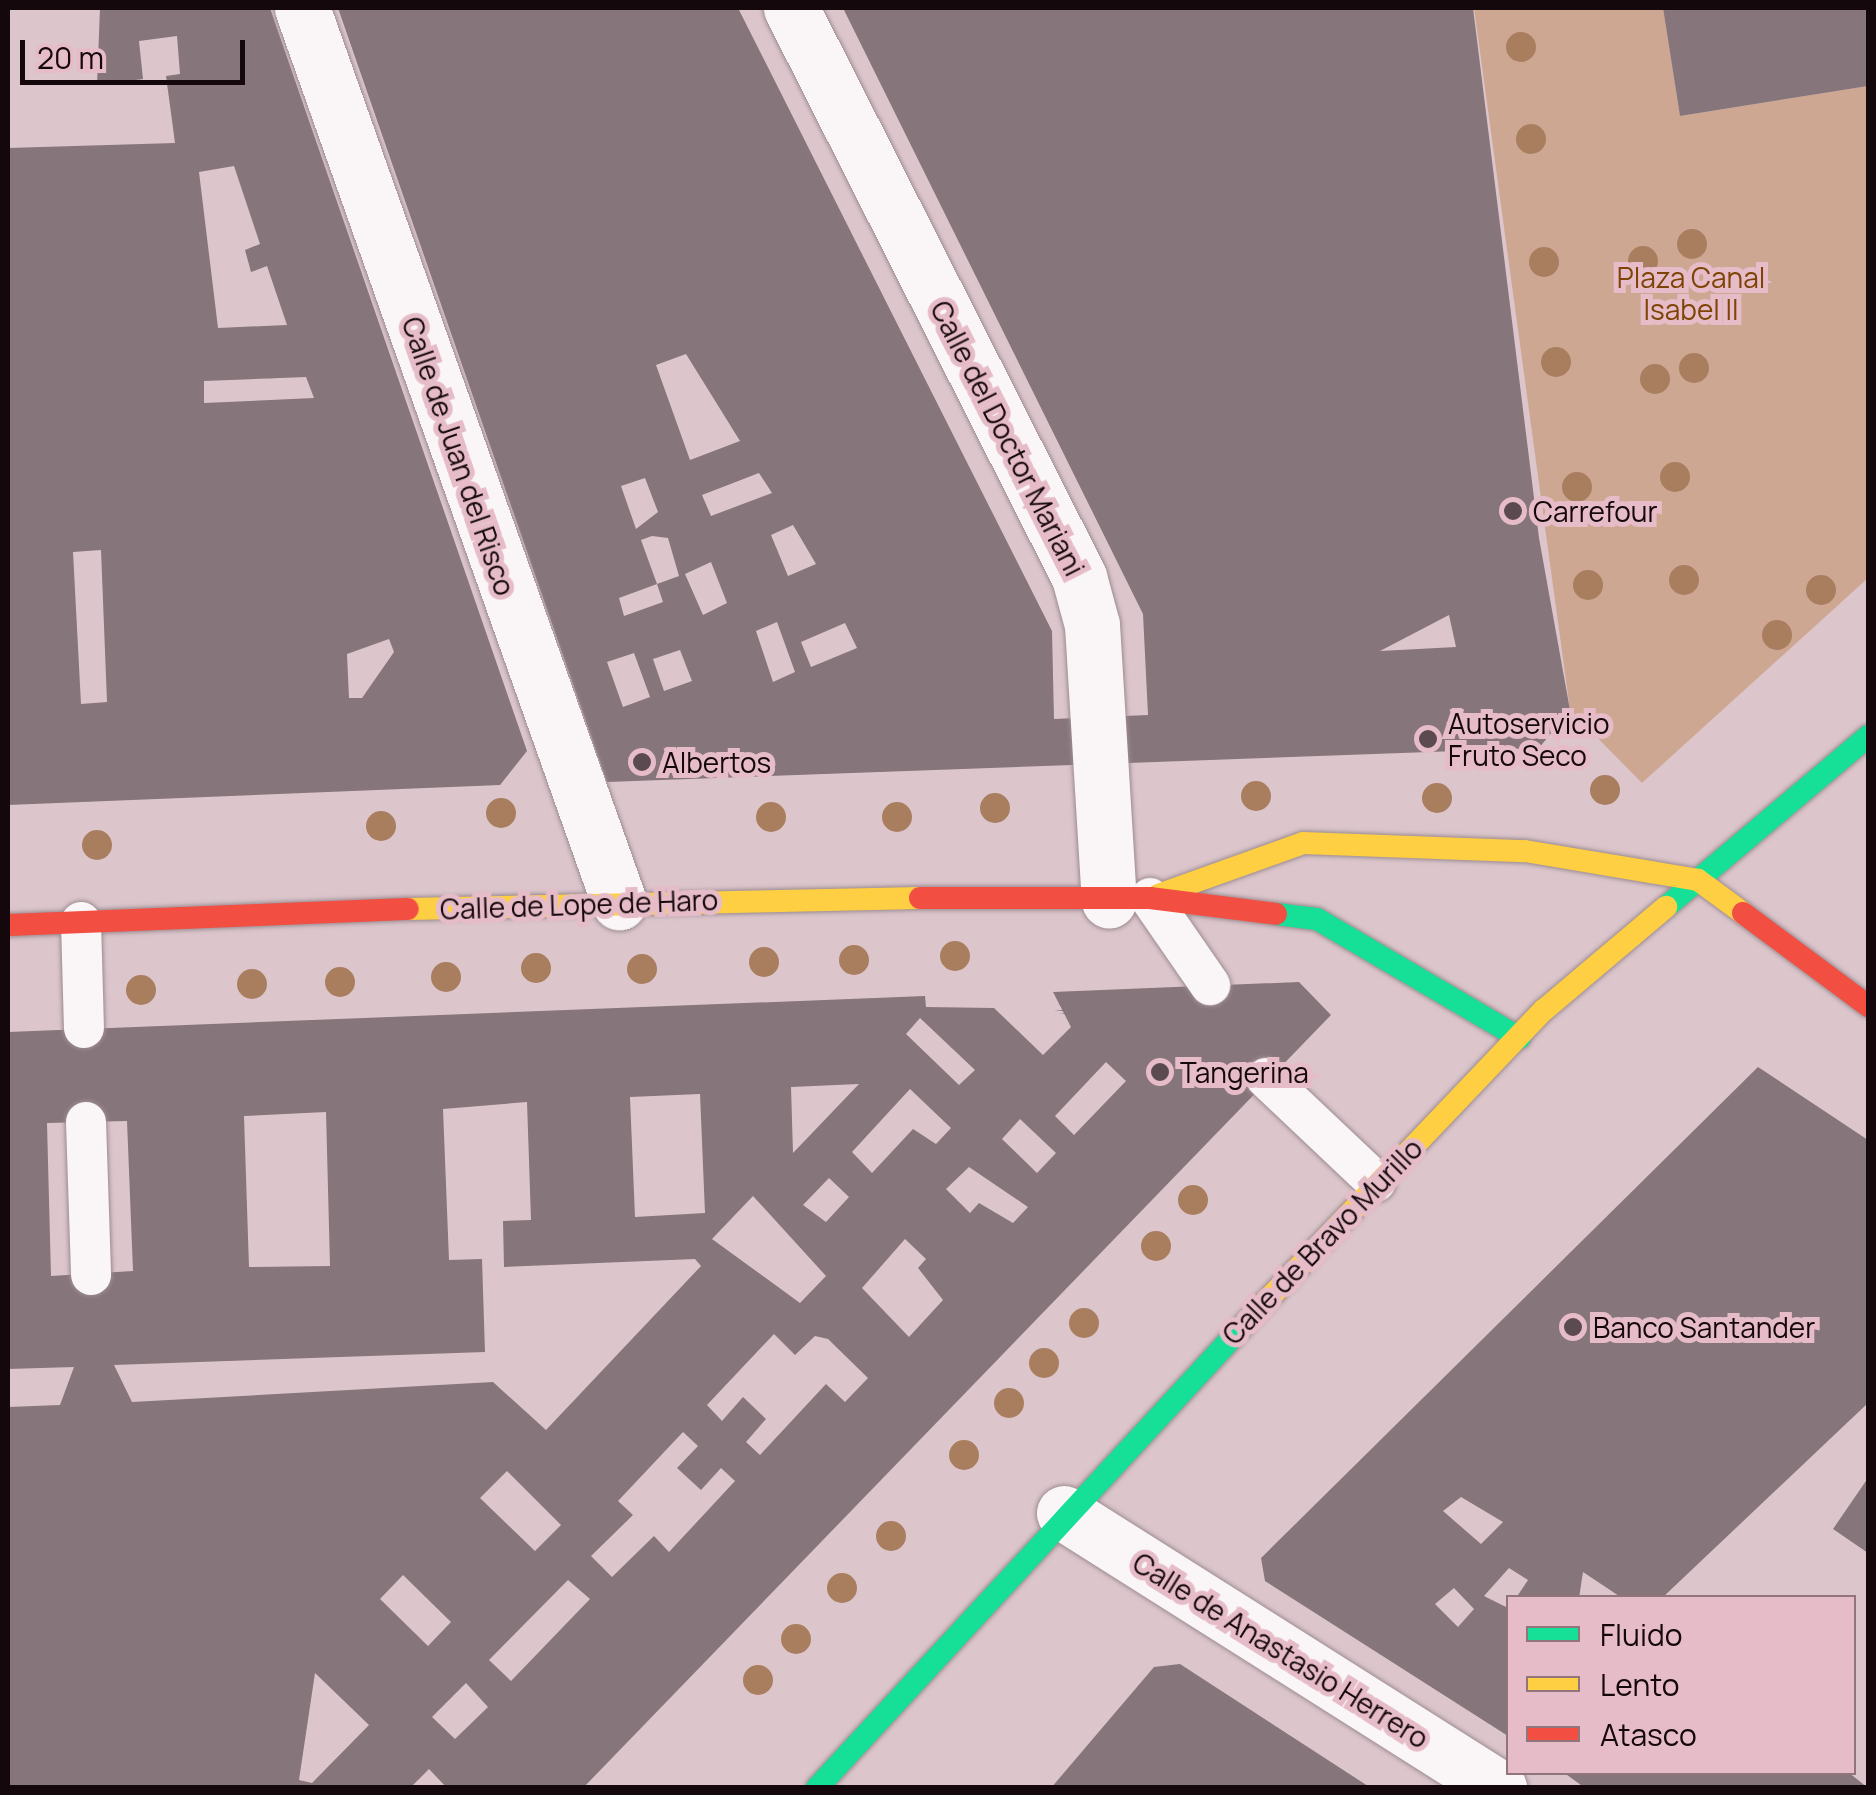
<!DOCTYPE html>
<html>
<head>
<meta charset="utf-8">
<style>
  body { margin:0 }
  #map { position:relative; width:1876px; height:1795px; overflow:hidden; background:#dcc6cc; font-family:Manrope,sans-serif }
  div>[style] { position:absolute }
  .green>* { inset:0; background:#cea793 }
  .building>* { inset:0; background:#86757a }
  .roads { filter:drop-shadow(0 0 2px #9c8c91) drop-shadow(0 0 2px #9c8c91) }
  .lane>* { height:40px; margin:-20px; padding:0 20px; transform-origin:20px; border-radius:20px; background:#faf6f7 }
  .street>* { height:55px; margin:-27.5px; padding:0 27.5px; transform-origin:27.5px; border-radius:27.5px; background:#faf6f7 }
  .fast>* { height:22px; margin:-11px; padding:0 11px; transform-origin:11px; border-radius:11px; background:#16e098 }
  .slow>* { height:22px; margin:-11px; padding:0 11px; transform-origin:11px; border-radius:11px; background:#ffcf43 }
  .jam>* { height:22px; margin:-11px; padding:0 11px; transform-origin:11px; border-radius:11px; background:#f24e42 }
  .trees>* { width:30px; height:30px; margin:-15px; border-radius:50%; background:#a87e5f }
  .dots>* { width:28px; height:28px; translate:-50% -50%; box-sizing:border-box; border:5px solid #e6bcc8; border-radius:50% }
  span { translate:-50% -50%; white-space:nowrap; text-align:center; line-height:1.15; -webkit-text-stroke:10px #e6bcc8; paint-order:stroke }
  .park-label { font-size:28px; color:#7e4405 }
  .street-label { font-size:28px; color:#15080c }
  .poi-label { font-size:28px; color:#15080c }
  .left { translate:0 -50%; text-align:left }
  .frame { position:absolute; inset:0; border:10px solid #15080c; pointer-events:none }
  .legend { position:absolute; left:1506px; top:1595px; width:350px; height:180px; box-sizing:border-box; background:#e6bcc8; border:2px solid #92747d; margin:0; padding:12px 18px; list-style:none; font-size:30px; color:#15080c }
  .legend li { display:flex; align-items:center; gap:20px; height:50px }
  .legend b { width:50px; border:2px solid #92747d }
  .scale { position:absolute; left:20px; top:40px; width:225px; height:45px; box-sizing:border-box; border:5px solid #15080c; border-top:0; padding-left:12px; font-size:30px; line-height:35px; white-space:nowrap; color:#15080c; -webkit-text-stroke:8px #e6bcc8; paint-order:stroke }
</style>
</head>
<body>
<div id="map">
  <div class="green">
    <i style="clip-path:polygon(1474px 8px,1663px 8px,1680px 116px,1868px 86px,1868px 578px,1642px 783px,1570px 710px)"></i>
  </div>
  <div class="building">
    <i style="clip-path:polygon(evenodd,100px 8px,270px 8px,527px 751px,500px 785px,8px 805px,8px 148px,175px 143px,166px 76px,180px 74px,177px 36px,139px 41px,143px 79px,97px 85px,100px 8px,234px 166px,260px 244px,245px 250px,251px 272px,267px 266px,287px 325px,218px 328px,199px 172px,234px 166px,100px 8px,306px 377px,314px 398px,204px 403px,204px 381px,306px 377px,100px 8px,101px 550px,107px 702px,81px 704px,73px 552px,101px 550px,100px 8px,389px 639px,394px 652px,362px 698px,349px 698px,347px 654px,389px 639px)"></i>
    <i style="clip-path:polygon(evenodd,338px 8px,738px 8px,1052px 631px,1054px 719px,1148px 715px,1143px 614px,843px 8px,1473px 8px,1539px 538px,1570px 710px,1539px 748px,607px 782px,338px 8px,686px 354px,740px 441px,690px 460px,656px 365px,686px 354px,338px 8px,759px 473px,772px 493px,711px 516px,702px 495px,759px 473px,338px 8px,645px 478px,658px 512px,636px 529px,621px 486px,645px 478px,338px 8px,793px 525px,816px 564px,788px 576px,771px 535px,793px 525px,338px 8px,652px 536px,668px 538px,679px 576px,657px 584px,663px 602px,624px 616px,619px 598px,657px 584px,641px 540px,652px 536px,338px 8px,711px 562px,727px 603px,703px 615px,685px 574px,711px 562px,338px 8px,1449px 615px,1456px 647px,1380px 651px,1449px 615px,338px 8px,777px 622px,795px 672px,773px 682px,756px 631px,777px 622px,338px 8px,845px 623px,857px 648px,811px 667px,801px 642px,845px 623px,338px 8px,680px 650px,692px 681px,664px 691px,653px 659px,680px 650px,338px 8px,634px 653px,650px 697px,623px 707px,607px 662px,634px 653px)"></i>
    <i style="clip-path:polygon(1663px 8px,1868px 8px,1868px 86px,1680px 116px)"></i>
    <i style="clip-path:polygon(evenodd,1299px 982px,1331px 1015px,583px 1788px,447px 1788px,429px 1769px,410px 1788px,8px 1788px,8px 1407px,60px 1405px,74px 1367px,8px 1369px,8px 1032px,925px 996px,926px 1007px,994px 1008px,1043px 1055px,1071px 1027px,1053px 992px,1299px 982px,920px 1018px,975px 1070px,959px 1085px,906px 1034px,920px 1018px,1299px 982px,1106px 1062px,1126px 1081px,1074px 1135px,1055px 1116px,1106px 1062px,1299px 982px,859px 1084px,793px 1153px,791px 1087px,859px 1084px,1299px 982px,910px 1089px,951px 1128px,936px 1144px,913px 1129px,872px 1173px,852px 1152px,910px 1089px,1299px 982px,700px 1094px,705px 1213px,635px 1217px,630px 1097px,700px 1094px,1299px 982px,527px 1102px,531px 1220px,503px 1221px,504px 1267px,695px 1259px,701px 1266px,546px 1430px,493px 1382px,132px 1402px,114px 1365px,485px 1352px,482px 1259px,449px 1260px,443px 1109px,527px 1102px,1299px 982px,326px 1112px,330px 1266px,249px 1267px,244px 1116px,326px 1112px,1299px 982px,1020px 1119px,1056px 1153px,1037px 1173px,1002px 1139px,1020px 1119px,1299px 982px,127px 1121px,133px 1271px,51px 1276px,47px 1123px,127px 1121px,1299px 982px,969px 1167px,1028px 1207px,1013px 1223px,979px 1203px,970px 1213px,946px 1189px,969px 1167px,1299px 982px,829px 1178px,849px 1197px,826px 1222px,803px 1205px,829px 1178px,1299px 982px,753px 1196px,826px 1276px,800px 1303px,712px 1239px,753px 1196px,1299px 982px,905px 1239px,926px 1259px,918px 1268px,943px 1300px,909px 1337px,862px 1288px,905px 1239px,1299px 982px,774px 1334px,795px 1355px,815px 1336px,828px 1339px,868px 1378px,845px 1402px,826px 1384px,760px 1455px,746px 1442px,766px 1419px,743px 1397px,722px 1421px,707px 1405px,774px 1334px,1299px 982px,683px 1432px,698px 1446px,677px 1468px,701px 1490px,721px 1468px,735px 1481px,669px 1552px,654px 1536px,612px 1577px,591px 1556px,633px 1515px,618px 1501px,683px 1432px,1299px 982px,507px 1471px,561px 1525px,535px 1551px,480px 1498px,507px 1471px,1299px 982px,403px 1575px,451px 1622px,428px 1646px,380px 1599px,403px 1575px,1299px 982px,568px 1580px,590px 1599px,511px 1681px,489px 1660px,568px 1580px,1299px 982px,315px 1673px,369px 1725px,312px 1783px,299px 1780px,315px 1673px,1299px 982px,466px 1683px,488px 1707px,455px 1739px,432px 1717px,466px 1683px)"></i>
    <i style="clip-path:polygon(evenodd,1758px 1067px,1868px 1140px,1868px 1403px,1662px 1598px,1622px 1598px,1583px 1572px,1579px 1598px,1516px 1598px,1528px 1580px,1509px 1568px,1484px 1596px,1508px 1608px,1508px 1736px,1265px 1581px,1261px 1558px,1758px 1067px,1461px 1497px,1503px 1522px,1481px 1544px,1443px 1511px,1461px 1497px,1758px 1067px,1454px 1588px,1474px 1609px,1458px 1627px,1435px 1604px,1454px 1588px)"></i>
    <i style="clip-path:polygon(1868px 1478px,1868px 1553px,1833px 1529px)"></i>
    <i style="clip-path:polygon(1180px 1664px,1334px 1764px,1371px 1788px,1051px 1788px,1154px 1667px)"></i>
    <i style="clip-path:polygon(1563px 1772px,1848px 1772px,1868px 1788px,1585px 1788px)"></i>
  </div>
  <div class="roads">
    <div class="lane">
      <i style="left:1150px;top:898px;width:106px;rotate:55.4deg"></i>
      <i style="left:81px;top:922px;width:106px;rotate:88.4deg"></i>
      <i style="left:1266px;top:1078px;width:151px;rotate:43.4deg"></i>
      <i style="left:86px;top:1122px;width:153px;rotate:88.1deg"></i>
    </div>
    <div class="street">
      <i style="left:302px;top:8px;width:949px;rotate:70.48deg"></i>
      <i style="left:791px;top:8px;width:638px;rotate:63.15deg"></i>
      <i style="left:1079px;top:577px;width:50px;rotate:74.8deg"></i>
      <i style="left:1092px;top:625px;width:276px;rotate:86.5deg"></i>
      <i style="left:1064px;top:1513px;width:515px;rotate:32.3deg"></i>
    </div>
    <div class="fast">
      <i style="left:1666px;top:907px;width:265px;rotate:-40.2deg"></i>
      <i style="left:1276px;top:914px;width:41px;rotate:7deg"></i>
      <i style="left:1317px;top:919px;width:235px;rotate:30.4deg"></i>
      <i style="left:817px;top:1788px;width:645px;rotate:-47.33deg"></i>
    </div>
    <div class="slow">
      <i style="left:1158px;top:895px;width:154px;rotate:-19.7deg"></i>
      <i style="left:1303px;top:843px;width:222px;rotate:2.1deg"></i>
      <i style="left:1525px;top:851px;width:175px;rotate:9.5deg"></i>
      <i style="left:1698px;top:880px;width:56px;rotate:36.3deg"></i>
      <i style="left:408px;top:909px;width:512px;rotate:-1.23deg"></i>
      <i style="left:1254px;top:1314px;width:420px;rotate:-46.4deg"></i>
      <i style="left:1544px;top:1010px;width:160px;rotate:-40.2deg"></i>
    </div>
    <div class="jam">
      <i style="left:920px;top:898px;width:230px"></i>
      <i style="left:1150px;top:898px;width:127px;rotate:7.2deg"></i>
      <i style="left:1743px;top:913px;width:156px;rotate:36.6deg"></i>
      <i style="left:8px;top:925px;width:400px;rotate:-2.3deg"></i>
    </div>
  </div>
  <div class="trees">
    <i style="left:1521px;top:47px"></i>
    <i style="left:1531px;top:139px"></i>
    <i style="left:1692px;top:244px"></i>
    <i style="left:1643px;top:261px"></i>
    <i style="left:1544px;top:262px"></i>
    <i style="left:1556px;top:362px"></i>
    <i style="left:1694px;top:368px"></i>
    <i style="left:1655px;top:379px"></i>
    <i style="left:1675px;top:477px"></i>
    <i style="left:1577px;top:487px"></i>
    <i style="left:1684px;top:580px"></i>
    <i style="left:1588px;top:585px"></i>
    <i style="left:1821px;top:590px"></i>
    <i style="left:1777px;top:635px"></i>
    <i style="left:1605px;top:790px"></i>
    <i style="left:1256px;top:796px"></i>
    <i style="left:1437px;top:798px"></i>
    <i style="left:995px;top:808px"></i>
    <i style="left:501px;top:813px"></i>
    <i style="left:771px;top:817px"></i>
    <i style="left:897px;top:817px"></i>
    <i style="left:381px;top:826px"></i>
    <i style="left:97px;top:845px"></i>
    <i style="left:955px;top:956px"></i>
    <i style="left:854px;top:960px"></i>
    <i style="left:764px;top:962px"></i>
    <i style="left:536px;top:968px"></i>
    <i style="left:642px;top:969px"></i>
    <i style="left:446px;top:977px"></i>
    <i style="left:340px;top:982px"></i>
    <i style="left:252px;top:984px"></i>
    <i style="left:141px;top:990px"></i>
    <i style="left:1193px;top:1200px"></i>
    <i style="left:1156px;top:1246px"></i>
    <i style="left:1084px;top:1323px"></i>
    <i style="left:1044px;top:1363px"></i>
    <i style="left:1009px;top:1403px"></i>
    <i style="left:964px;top:1455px"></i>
    <i style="left:891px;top:1536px"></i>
    <i style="left:842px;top:1588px"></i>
    <i style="left:796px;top:1639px"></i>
    <i style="left:758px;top:1680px"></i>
  </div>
  <div class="dots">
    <i style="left:1513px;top:511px;background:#5b4a4f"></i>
    <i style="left:1428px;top:739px;background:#5b4a4f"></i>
    <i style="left:642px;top:762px;background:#5b4a4f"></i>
    <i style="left:1160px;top:1072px;background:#5b4a4f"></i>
    <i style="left:1573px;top:1327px;background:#5b4a4f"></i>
  </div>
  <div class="park-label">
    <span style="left:1691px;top:293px">Plaza Canal<br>Isabel II</span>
  </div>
  <div class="street-label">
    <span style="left:1008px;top:438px;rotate:63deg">Calle del Doctor Mariani</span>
    <span style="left:459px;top:456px;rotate:71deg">Calle de Juan del Risco</span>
    <span style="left:579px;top:904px;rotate:-2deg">Calle de Lope de Haro</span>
    <span style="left:1322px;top:1241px;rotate:-46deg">Calle de Bravo Murillo</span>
    <span style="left:1281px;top:1650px;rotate:32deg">Calle de Anastasio Herrero</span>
  </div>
  <div class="poi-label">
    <span class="left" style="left:1533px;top:511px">Carrefour</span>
    <span class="left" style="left:1448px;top:739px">Autoservicio<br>Fruto Seco</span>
    <span class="left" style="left:662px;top:762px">Albertos</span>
    <span class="left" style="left:1180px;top:1072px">Tangerina</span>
    <span class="left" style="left:1593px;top:1327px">Banco Santander</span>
  </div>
  <div class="frame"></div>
  <ul class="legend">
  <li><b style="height:12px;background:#16e098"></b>Fluido</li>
  <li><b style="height:12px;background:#ffcf43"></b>Lento</li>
  <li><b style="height:12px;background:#f24e42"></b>Atasco</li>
  </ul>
  <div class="scale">20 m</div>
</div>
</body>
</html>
